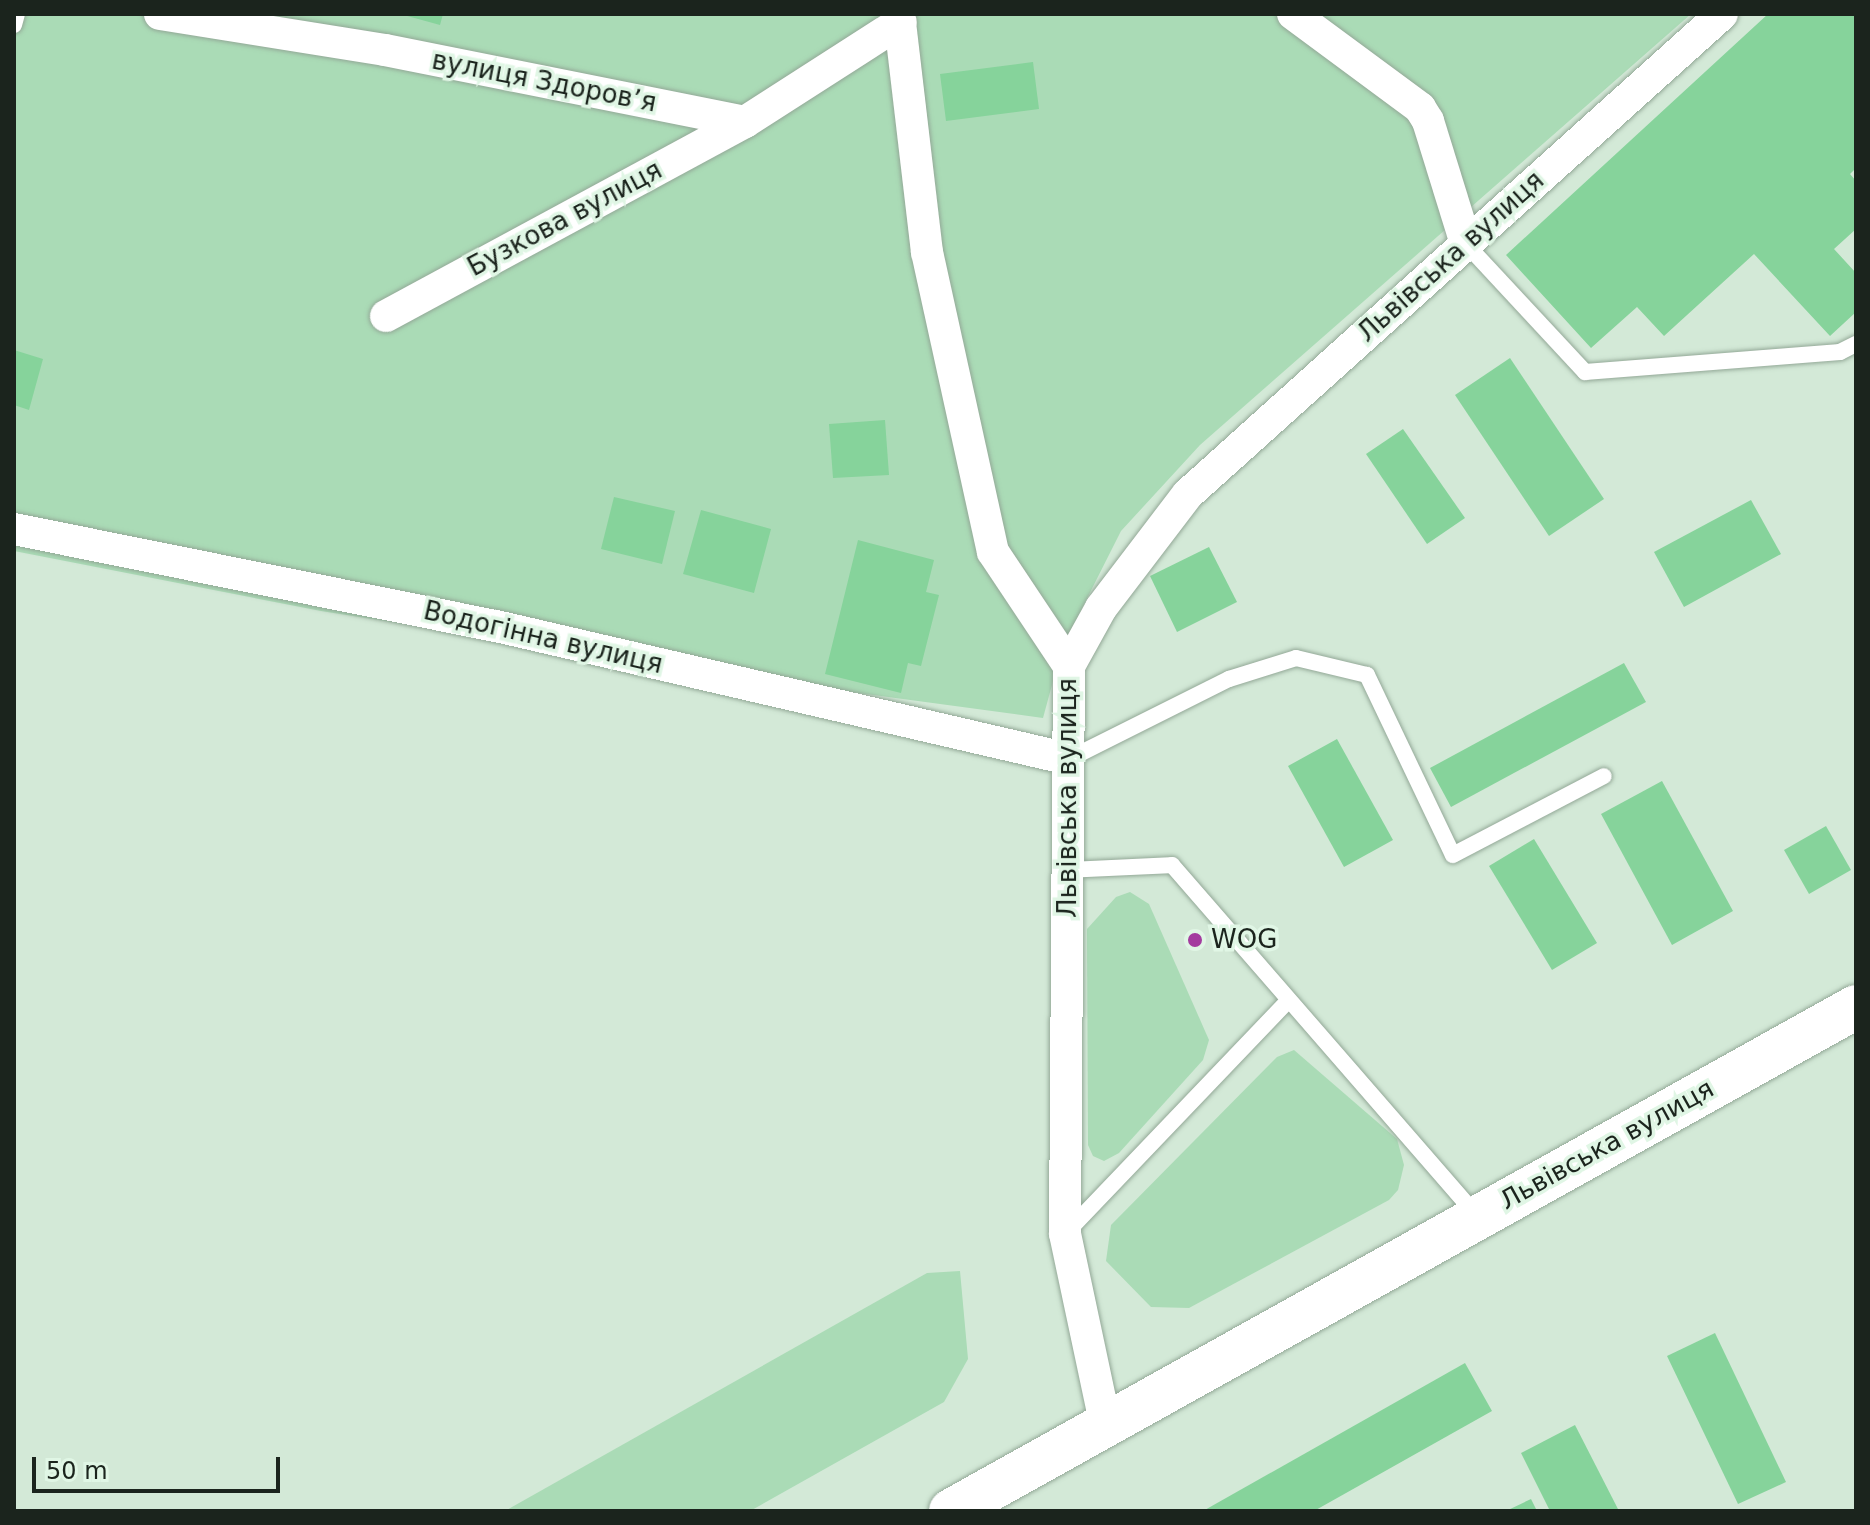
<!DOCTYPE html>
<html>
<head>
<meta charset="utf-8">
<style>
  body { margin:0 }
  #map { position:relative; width:1870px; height:1525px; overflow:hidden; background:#d3e9d7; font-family:"DejaVu Sans",sans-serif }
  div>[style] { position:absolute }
  .green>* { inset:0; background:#aadbb6 }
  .building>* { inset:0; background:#86d39b }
  .roads { filter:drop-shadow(0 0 2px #93a897) drop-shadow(0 0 2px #93a897) }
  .service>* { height:16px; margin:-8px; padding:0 8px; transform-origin:8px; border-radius:8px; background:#fff }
  .minor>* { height:32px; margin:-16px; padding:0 16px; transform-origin:16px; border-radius:16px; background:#fff }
  .trunk>* { height:44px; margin:-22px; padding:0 22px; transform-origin:22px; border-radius:22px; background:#fff }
  .dots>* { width:22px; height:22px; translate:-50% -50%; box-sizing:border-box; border:4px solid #e0f6e5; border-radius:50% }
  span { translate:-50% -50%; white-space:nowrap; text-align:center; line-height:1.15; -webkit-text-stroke:7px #e0f6e5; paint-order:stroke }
  .street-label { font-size:26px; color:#1b241d }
  .poi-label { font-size:26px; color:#1b241d }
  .left { translate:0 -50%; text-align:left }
  .frame { position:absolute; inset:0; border:16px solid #1b241d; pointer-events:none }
  .scale { position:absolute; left:32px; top:1457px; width:248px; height:36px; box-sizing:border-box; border:4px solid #1b241d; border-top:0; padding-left:10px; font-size:24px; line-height:28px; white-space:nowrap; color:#1b241d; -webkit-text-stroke:6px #e0f6e5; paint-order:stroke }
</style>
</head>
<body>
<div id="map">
  <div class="green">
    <i style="clip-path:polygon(14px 14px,1691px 14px,1200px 445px,1121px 531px,1062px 648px,1043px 718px,755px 679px,321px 611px,14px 551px)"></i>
    <i style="clip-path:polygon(1130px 892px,1149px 904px,1209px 1040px,1203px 1060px,1119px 1153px,1104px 1161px,1093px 1156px,1088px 1145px,1087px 929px,1116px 897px)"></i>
    <i style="clip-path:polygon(1294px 1050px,1397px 1139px,1404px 1165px,1398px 1190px,1389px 1200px,1189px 1308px,1151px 1307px,1106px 1261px,1111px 1225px,1277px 1057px)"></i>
    <i style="clip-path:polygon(960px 1271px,968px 1359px,944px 1402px,750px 1511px,505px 1511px,927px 1273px)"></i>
  </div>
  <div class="building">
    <i style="clip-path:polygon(400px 14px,443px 14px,440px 25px)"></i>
    <i style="clip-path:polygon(1768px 14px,1856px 14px,1856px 168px,1850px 174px,1856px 181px,1856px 229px,1834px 249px,1856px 273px,1856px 312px,1830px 336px,1754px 254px,1664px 336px,1637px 307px,1591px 348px,1506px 255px)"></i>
    <i style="clip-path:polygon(1033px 62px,1039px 109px,946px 121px,940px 74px)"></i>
    <i style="clip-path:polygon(14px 350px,43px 359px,29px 410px,14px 405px)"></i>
    <i style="clip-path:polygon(1510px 358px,1604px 499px,1549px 536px,1455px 395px)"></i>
    <i style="clip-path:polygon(885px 420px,889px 475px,833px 478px,829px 424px)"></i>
    <i style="clip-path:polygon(1403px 429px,1465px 518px,1427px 544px,1366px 454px)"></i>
    <i style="clip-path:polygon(614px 497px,675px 511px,662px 564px,601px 549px)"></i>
    <i style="clip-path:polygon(1751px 500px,1781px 554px,1684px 607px,1654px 552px)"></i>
    <i style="clip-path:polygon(701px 510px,771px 529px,754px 593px,683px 574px)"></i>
    <i style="clip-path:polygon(858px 540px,934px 560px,926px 592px,939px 595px,921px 666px,908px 663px,901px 693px,825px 674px)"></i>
    <i style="clip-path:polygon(1209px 547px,1237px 602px,1177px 632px,1150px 576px)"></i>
    <i style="clip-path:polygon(1624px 663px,1646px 702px,1451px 807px,1430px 768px)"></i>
    <i style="clip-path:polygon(1337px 739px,1393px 840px,1344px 867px,1288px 766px)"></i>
    <i style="clip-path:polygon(1662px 781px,1733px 911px,1672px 945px,1601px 814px)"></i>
    <i style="clip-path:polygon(1826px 826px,1851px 870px,1809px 894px,1784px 850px)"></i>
    <i style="clip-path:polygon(1534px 839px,1597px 943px,1552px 970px,1489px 866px)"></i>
    <i style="clip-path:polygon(1715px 1333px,1786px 1482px,1738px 1504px,1667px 1356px)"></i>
    <i style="clip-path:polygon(1465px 1363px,1492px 1411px,1314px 1511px,1203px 1511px)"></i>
    <i style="clip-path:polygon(1575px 1425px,1619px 1511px,1550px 1511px,1521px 1453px)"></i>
    <i style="clip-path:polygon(1531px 1499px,1537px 1511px,1506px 1511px)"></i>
  </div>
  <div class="roads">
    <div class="service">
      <i style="left:14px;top:25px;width:11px;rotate:-75deg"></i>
      <i style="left:1466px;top:244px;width:175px;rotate:47.1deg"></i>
      <i style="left:1585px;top:372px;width:256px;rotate:-4.5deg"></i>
      <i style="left:1840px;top:352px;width:18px;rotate:-27deg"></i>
      <i style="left:1069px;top:759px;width:179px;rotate:-26.6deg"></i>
      <i style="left:1229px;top:679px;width:70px;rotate:-17.4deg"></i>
      <i style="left:1296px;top:658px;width:73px;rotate:13.5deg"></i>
      <i style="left:1367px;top:675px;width:199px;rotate:64.5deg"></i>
      <i style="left:1453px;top:855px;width:170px;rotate:-27.6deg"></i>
      <i style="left:1067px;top:870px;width:105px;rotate:-2.7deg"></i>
      <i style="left:1172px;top:865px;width:465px;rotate:49deg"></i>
      <i style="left:1067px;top:1232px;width:321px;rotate:-46.3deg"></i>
    </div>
    <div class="minor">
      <i style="left:160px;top:14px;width:228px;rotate:9.1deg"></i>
      <i style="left:385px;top:50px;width:367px;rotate:11.3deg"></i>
      <i style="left:745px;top:122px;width:185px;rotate:-32.7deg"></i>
      <i style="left:899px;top:14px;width:240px;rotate:83.3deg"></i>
      <i style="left:927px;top:252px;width:307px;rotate:77.6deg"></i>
      <i style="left:993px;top:552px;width:137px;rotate:56.3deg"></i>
      <i style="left:1293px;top:14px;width:158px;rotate:36.5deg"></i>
      <i style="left:1420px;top:108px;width:15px;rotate:58deg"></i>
      <i style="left:1428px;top:121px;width:129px;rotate:72.8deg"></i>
      <i style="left:386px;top:316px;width:408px;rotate:-28.4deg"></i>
      <i style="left:14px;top:529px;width:492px;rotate:11.4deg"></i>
      <i style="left:496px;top:626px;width:588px;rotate:13.07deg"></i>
      <i style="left:1105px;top:1422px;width:192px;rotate:-102deg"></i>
      <i style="left:1065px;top:1234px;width:568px;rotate:-89.6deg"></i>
      <i style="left:1069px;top:666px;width:66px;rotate:-61.1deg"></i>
      <i style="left:1101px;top:608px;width:143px;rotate:-52.7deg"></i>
      <i style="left:1188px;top:494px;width:718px;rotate:-41.95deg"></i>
    </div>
    <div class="trunk">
      <i style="left:951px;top:1511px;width:1036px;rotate:-29.11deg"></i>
    </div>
  </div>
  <div class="dots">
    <i style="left:1195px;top:940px;background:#a43c9f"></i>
  </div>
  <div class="street-label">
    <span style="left:544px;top:82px;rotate:11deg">вулиця Здоровʼя</span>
    <span style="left:565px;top:219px;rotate:-28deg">Бузкова вулиця</span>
    <span style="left:1451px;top:257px;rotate:-42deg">Львівська вулиця</span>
    <span style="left:543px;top:638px;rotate:13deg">Водогінна вулиця</span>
    <span style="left:1068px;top:798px;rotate:-90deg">Львівська вулиця</span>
    <span style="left:1607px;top:1145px;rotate:-29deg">Львівська вулиця</span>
  </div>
  <div class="poi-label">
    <span class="left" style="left:1211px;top:940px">WOG</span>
  </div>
  <div class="frame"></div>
  <div class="scale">50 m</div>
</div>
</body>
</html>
